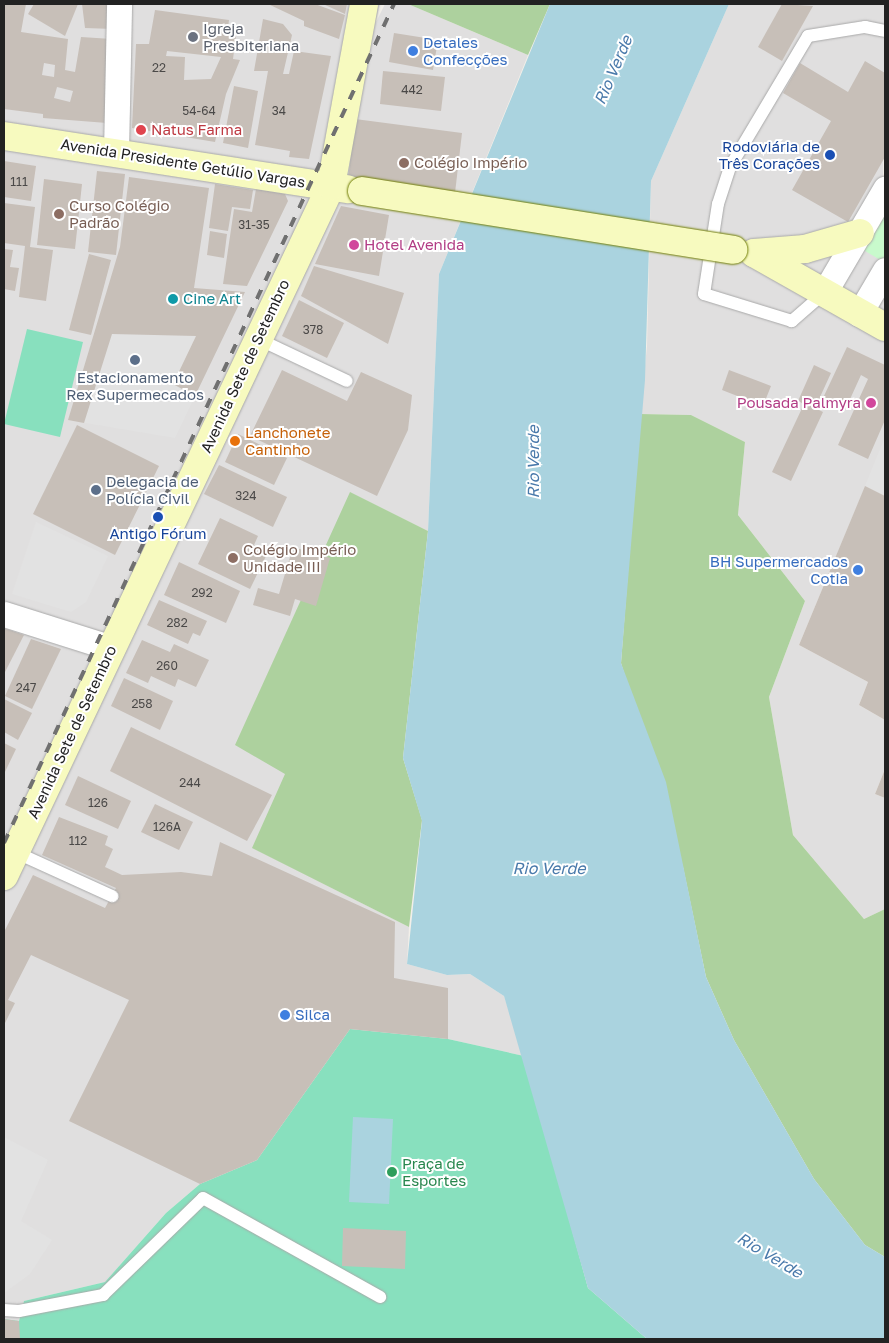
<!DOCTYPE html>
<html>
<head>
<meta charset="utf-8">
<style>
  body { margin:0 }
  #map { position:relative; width:889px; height:1343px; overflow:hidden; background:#f2efe9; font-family:"Golos Text",sans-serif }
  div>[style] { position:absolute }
  .residential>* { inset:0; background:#e0dfdf }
  .forest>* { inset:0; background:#add19e }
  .park>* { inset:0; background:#c8facc }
  .pitch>* { inset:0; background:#88e0be }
  .parking>* { inset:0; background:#e2e2e2 }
  .water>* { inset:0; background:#aad3df }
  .building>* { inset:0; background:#c7bfb8 }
  .roads { filter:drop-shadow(0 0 1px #a9a9a9) drop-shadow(0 0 1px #a9a9a9) }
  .lane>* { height:12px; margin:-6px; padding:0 6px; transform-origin:6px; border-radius:6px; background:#fff }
  .street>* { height:25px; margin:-12.5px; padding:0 12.5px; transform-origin:12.5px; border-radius:12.5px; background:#fff }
  .secondary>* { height:28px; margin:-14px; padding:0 14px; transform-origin:14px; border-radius:14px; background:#f7fabf }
  .rail>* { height:4px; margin-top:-2px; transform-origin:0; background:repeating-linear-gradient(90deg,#707070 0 10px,transparent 0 20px) }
  .bridges { filter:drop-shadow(0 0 1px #707d05) drop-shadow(0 0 1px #707d05) }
  .secondary-bridge>* { height:28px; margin:-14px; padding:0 14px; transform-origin:14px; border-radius:14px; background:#f7fabf }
  .dots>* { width:14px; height:14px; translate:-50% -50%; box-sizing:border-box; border:2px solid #fff; border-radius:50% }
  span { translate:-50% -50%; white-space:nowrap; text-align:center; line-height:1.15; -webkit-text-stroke:4px #fff; paint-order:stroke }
  .number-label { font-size:12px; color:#4b4948 }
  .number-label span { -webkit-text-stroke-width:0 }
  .worship-label { font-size:15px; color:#5b616d }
  .left { translate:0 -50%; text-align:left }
  .shop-label { font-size:15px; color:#366cbe }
  .right { translate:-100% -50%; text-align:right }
  .health-label { font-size:15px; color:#be3a42 }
  .transit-label { font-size:15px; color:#164399 }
  .street-label { font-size:15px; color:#222 }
  .education-label { font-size:15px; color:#785e54 }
  .hotel-label { font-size:15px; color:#b23c85 }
  .culture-label { font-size:15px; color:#0d838f }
  .service-label { font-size:15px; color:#4e5e75 }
  .food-label { font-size:15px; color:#c56008 }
  .leisure-label { font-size:15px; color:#27864d }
  .water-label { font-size:16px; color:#4a7aab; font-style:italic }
  .frame { position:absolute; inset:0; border:5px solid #222; pointer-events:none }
</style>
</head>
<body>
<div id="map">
  <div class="residential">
    <i style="clip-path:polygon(evenodd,4px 4px,380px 4px,375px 24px,385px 4px,408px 4px,528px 55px,439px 274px,428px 531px,351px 493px,286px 774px,253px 848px,409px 927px,407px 964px,447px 975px,470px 974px,504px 996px,524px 1056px,448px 1039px,350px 1029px,257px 1160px,200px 1184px,166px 1213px,105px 1282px,24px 1301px,19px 1321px,4px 1319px,4px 4px,100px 318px,203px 322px,173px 384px,100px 318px)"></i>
    <i style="clip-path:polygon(729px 4px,885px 4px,882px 261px,885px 255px,885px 496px,865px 487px,799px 645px,868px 682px,859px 705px,885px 720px,885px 769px,875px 794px,885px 798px,885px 909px,864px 919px,793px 835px,769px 697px,805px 601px,738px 515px,745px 442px,691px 415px,640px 414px,647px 346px,651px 181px)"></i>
  </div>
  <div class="forest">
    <i style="clip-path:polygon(408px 4px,550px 4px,528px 55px)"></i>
    <i style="clip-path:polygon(640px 414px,691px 415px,745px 442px,738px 515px,805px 601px,769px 697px,793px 835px,864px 919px,885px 909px,885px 1257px,865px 1245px,814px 1179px,734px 1040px,706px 977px,683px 867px,621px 663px)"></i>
    <i style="clip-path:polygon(350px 492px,428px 531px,403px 758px,422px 820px,409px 927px,252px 848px,285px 774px,235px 745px)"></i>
  </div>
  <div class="park">
    <i style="clip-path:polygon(885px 207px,885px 255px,882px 261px,860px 248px)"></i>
  </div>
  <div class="pitch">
    <i style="clip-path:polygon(27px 329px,83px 342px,60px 437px,4px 424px)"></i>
    <i style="clip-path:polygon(350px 1029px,448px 1039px,524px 1056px,588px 1288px,647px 1339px,4px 1339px,4px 1319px,19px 1321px,24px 1301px,105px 1282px,166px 1213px,200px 1184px,257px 1160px)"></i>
  </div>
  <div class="parking">
    <i style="clip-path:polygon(99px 317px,203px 322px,173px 384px,195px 396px,175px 438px,68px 420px)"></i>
    <i style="clip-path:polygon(885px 437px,885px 496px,865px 486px)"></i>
    <i style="clip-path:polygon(36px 522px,108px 556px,86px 602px,71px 612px,12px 594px)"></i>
    <i style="clip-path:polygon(4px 1137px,48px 1160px,21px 1221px,52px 1240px,30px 1274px,4px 1293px)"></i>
  </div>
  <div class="water">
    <i style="clip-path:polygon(550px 4px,729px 4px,651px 181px,645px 380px,621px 663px,666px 782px,706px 977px,734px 1040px,814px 1179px,865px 1245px,885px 1257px,885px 1339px,647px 1339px,588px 1288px,504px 996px,470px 974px,447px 975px,407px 964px,422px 821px,403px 758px,428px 531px,439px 274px)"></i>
    <i style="clip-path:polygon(353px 1117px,393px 1119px,389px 1204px,349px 1202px)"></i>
  </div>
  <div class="building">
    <i style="clip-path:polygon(evenodd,4px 4px,26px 4px,21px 32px,68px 39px,65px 70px,75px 72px,81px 37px,112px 39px,107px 123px,43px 118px,43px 114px,4px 109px,4px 4px,44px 63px,55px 65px,54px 77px,42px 75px,44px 63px,4px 4px,57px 87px,73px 91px,70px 102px,54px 98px,57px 87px)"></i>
    <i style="clip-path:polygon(34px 4px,78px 4px,65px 36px,28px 14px)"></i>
    <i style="clip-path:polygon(82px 4px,114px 4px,113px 29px,85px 28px)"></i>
    <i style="clip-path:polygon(268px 4px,315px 4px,345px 15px,339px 39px,304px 26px,304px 21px)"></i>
    <i style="clip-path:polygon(323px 4px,347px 4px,345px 14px)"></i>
    <i style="clip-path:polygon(782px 4px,813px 6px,782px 61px,758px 47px)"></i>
    <i style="clip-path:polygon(evenodd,155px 10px,229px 20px,228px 28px,237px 29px,233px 59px,240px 60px,226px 94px,215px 142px,132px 128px,136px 44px,149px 44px,155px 10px,167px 51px,221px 57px,211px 79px,184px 80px,185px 57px,166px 56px,167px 51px)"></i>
    <i style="clip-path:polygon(263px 19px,283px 24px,292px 35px,283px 74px,289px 74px,294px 51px,331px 56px,309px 159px,289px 157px,290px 151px,255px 145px,268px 71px,254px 71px)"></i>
    <i style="clip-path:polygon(394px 33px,438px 40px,433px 70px,389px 62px)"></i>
    <i style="clip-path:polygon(865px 61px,885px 73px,885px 157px,848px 222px,792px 190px,831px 121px,783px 93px,800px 63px,848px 92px)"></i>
    <i style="clip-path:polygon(383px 71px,445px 77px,441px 111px,380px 104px)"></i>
    <i style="clip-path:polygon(234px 86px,258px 91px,248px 148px,223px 143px)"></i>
    <i style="clip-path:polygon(355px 119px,462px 133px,455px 193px,348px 180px)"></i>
    <i style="clip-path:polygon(4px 161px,36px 166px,31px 201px,4px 197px)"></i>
    <i style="clip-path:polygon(97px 171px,125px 174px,116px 255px,88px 252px)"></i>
    <i style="clip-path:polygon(129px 177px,209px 188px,194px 288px,245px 292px,195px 396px,173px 384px,196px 336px,112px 334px,84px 423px,68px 420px,120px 247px)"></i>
    <i style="clip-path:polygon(44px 179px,82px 184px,75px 249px,37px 245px)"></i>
    <i style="clip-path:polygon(215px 184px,253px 190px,250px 209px,232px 207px,228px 231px,209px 228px)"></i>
    <i style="clip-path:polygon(256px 189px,285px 194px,288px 201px,247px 286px,223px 284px,234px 209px,252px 212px)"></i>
    <i style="clip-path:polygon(4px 203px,35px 207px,30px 247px,53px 250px,46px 301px,19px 297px,25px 246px,4px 243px)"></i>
    <i style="clip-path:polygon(341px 206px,389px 215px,379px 276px,315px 264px)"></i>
    <i style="clip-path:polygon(210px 231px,227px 234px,224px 258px,207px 255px)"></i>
    <i style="clip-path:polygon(4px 249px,13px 250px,10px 267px,19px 268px,15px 291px,4px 289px)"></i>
    <i style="clip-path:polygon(89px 254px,111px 260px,91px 335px,69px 330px)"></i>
    <i style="clip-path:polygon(314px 266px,404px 293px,388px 344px,301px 296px)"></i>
    <i style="clip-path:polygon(299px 300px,344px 323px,327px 358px,282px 336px)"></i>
    <i style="clip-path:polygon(847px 347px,885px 365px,885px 420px,868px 459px,838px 445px,868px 379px,861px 375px,846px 408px,823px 398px)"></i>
    <i style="clip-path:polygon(814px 365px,831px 373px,815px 408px,823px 412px,791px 481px,772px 472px,804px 404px,798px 401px)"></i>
    <i style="clip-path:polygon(282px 370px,347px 401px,361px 372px,412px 395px,408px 430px,377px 496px,250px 436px)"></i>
    <i style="clip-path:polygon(729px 370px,771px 386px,763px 406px,722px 390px)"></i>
    <i style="clip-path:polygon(77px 425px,159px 466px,115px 555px,33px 514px)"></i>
    <i style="clip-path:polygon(238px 434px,287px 458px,274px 485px,225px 462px)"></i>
    <i style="clip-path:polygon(219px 465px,287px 497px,273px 527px,204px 494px)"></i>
    <i style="clip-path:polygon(865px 486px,885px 496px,885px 720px,859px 705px,868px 682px,799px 645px)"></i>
    <i style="clip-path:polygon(220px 518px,258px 536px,254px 545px,268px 552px,250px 589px,198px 564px)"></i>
    <i style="clip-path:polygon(293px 547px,330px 558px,316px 606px,295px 599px,290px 616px,253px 605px,258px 588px,279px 594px)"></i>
    <i style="clip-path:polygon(179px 562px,240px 591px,226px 623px,164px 595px)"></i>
    <i style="clip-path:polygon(159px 600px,207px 621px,200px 636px,193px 633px,188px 644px,147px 625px)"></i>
    <i style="clip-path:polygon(4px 628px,24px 635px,4px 674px)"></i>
    <i style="clip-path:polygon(31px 639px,61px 649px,32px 709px,5px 696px)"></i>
    <i style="clip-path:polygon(142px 640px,170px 652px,174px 644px,209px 660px,196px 687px,178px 679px,175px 687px,151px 676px,148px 683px,126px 673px)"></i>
    <i style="clip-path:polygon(124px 678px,173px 701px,160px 730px,111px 706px)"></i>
    <i style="clip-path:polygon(4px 699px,32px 713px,18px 740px,4px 732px)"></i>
    <i style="clip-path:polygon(131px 727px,272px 795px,247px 841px,110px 771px)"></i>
    <i style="clip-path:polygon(4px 743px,16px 749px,4px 774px)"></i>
    <i style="clip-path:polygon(885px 769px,885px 798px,875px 794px)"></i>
    <i style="clip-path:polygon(78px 776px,131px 801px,118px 829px,65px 805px)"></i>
    <i style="clip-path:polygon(155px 804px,193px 822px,179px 850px,141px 832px)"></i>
    <i style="clip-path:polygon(59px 817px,108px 836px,105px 845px,113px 849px,105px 867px,122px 875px,181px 872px,212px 876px,220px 842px,395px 922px,394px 978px,448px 988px,448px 1039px,350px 1029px,257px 1160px,200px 1184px,69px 1121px,129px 1000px,31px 955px,8px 1000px,15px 1003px,4px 1025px,4px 932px,33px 875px,105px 908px,116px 888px,42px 855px)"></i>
    <i style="clip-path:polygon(343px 1228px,406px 1231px,405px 1269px,342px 1266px)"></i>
    <i style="clip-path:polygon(4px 1319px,19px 1321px,20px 1339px,4px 1339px)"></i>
  </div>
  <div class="roads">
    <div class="lane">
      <i style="left:824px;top:293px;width:43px;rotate:138.8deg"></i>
      <i style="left:792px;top:321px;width:92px;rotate:-162.9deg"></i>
      <i style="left:704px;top:294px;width:91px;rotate:-81.2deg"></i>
      <i style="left:718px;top:204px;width:39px;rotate:-72deg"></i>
      <i style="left:730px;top:167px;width:152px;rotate:-59.2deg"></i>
      <i style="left:808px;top:36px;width:58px;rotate:-9deg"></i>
      <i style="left:865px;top:27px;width:20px;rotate:11deg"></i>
      <i style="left:258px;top:339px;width:98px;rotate:25.3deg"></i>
      <i style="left:15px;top:852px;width:107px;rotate:24.4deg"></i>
      <i style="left:4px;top:1310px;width:15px;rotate:4deg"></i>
      <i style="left:19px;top:1311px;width:86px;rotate:-10.8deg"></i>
      <i style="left:103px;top:1295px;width:139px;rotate:-44.1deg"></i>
      <i style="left:203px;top:1198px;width:203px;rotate:29.2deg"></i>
    </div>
    <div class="street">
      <i style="left:116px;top:152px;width:148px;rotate:-88.8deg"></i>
      <i style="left:824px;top:293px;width:121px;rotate:-59.6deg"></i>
      <i style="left:859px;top:314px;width:51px;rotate:-59.4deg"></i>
      <i style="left:4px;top:614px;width:113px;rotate:17.5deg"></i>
    </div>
    <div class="secondary">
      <i style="left:4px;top:136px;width:348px;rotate:8.8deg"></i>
      <i style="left:754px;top:253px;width:150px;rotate:29.5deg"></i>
      <i style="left:754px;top:253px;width:51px;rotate:-4.5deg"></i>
      <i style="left:805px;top:249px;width:57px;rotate:-16.2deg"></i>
      <i style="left:4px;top:876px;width:764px;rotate:-64.64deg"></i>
      <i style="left:331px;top:186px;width:185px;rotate:-79.7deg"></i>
    </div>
  </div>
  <div class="rail">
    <i style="left:4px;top:843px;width:925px;rotate:-65.07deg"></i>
  </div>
  <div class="bridges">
    <div class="secondary-bridge">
      <i style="left:362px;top:191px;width:376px;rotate:9deg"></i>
    </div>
  </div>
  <div class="dots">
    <i style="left:193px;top:37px;background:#6b7280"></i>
    <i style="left:413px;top:51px;background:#3f7fe0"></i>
    <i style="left:141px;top:130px;background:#e0444e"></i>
    <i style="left:830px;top:155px;background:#1a4fb4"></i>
    <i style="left:404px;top:163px;background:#8d6e63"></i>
    <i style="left:59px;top:214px;background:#8d6e63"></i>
    <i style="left:354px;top:245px;background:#d1479c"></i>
    <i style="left:173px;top:299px;background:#0f9aa8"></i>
    <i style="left:135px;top:360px;background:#5c6f8a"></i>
    <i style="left:871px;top:403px;background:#d1479c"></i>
    <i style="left:235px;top:441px;background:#e8710a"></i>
    <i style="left:96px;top:490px;background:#5c6f8a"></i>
    <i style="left:158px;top:517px;background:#1a4fb4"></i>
    <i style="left:233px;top:558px;background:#8d6e63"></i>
    <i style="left:858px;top:570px;background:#3f7fe0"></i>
    <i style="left:285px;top:1015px;background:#3f7fe0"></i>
    <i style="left:392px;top:1172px;background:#2e9e5b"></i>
  </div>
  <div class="number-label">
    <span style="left:159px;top:68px">22</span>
    <span style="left:412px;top:90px">442</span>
    <span style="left:199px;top:111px">54-64</span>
    <span style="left:279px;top:111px">34</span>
    <span style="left:19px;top:182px">111</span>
    <span style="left:254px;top:225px">31-35</span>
    <span style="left:313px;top:330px">378</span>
    <span style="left:246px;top:496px">324</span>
    <span style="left:202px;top:593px">292</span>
    <span style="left:177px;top:623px">282</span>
    <span style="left:167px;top:666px">260</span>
    <span style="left:26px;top:688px">247</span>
    <span style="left:142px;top:704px">258</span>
    <span style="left:190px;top:783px">244</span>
    <span style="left:98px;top:803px">126</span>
    <span style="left:167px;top:827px">126A</span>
    <span style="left:78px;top:841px">112</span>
  </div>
  <div class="worship-label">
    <span class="left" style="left:203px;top:37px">Igreja<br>Presbiteriana</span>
  </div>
  <div class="shop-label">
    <span class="left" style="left:423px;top:51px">Detales<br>Confecções</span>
    <span class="right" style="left:848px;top:570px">BH Supermercados<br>Cotia</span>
    <span class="left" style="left:295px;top:1015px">Silca</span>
  </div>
  <div class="health-label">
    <span class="left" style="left:151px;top:130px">Natus Farma</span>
  </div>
  <div class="transit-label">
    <span class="right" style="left:820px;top:155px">Rodoviária de<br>Três Corações</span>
    <span style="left:158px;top:534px">Antigo Fórum</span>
  </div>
  <div class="street-label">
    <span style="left:183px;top:163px;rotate:9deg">Avenida Presidente Getúlio Vargas</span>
    <span style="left:245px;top:366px;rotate:-65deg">Avenida Sete de Setembro</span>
    <span style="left:72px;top:732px;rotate:-65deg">Avenida Sete de Setembro</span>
  </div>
  <div class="education-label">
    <span class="left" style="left:414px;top:163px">Colégio Império</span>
    <span class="left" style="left:69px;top:214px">Curso Colégio<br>Padrão</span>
    <span class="left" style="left:243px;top:558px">Colégio Império<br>Unidade III</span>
  </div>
  <div class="hotel-label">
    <span class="left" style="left:364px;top:245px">Hotel Avenida</span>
    <span class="right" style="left:861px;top:403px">Pousada Palmyra</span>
  </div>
  <div class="culture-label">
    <span class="left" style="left:183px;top:299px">Cine Art</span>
  </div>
  <div class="service-label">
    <span style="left:135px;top:386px">Estacionamento<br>Rex Supermecados</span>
    <span class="left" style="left:106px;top:490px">Delegacia de<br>Polícia Civil</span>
  </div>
  <div class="food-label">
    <span class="left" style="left:245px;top:441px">Lanchonete<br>Cantinho</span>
  </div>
  <div class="leisure-label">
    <span class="left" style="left:402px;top:1172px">Praça de<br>Esportes</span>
  </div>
  <div class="water-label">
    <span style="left:613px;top:70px;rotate:-67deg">Rio Verde</span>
    <span style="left:533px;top:462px;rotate:-90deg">Rio Verde</span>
    <span style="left:549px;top:868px">Rio Verde</span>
    <span style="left:770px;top:1255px;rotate:31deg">Rio Verde</span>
  </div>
  <div class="frame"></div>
</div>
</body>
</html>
